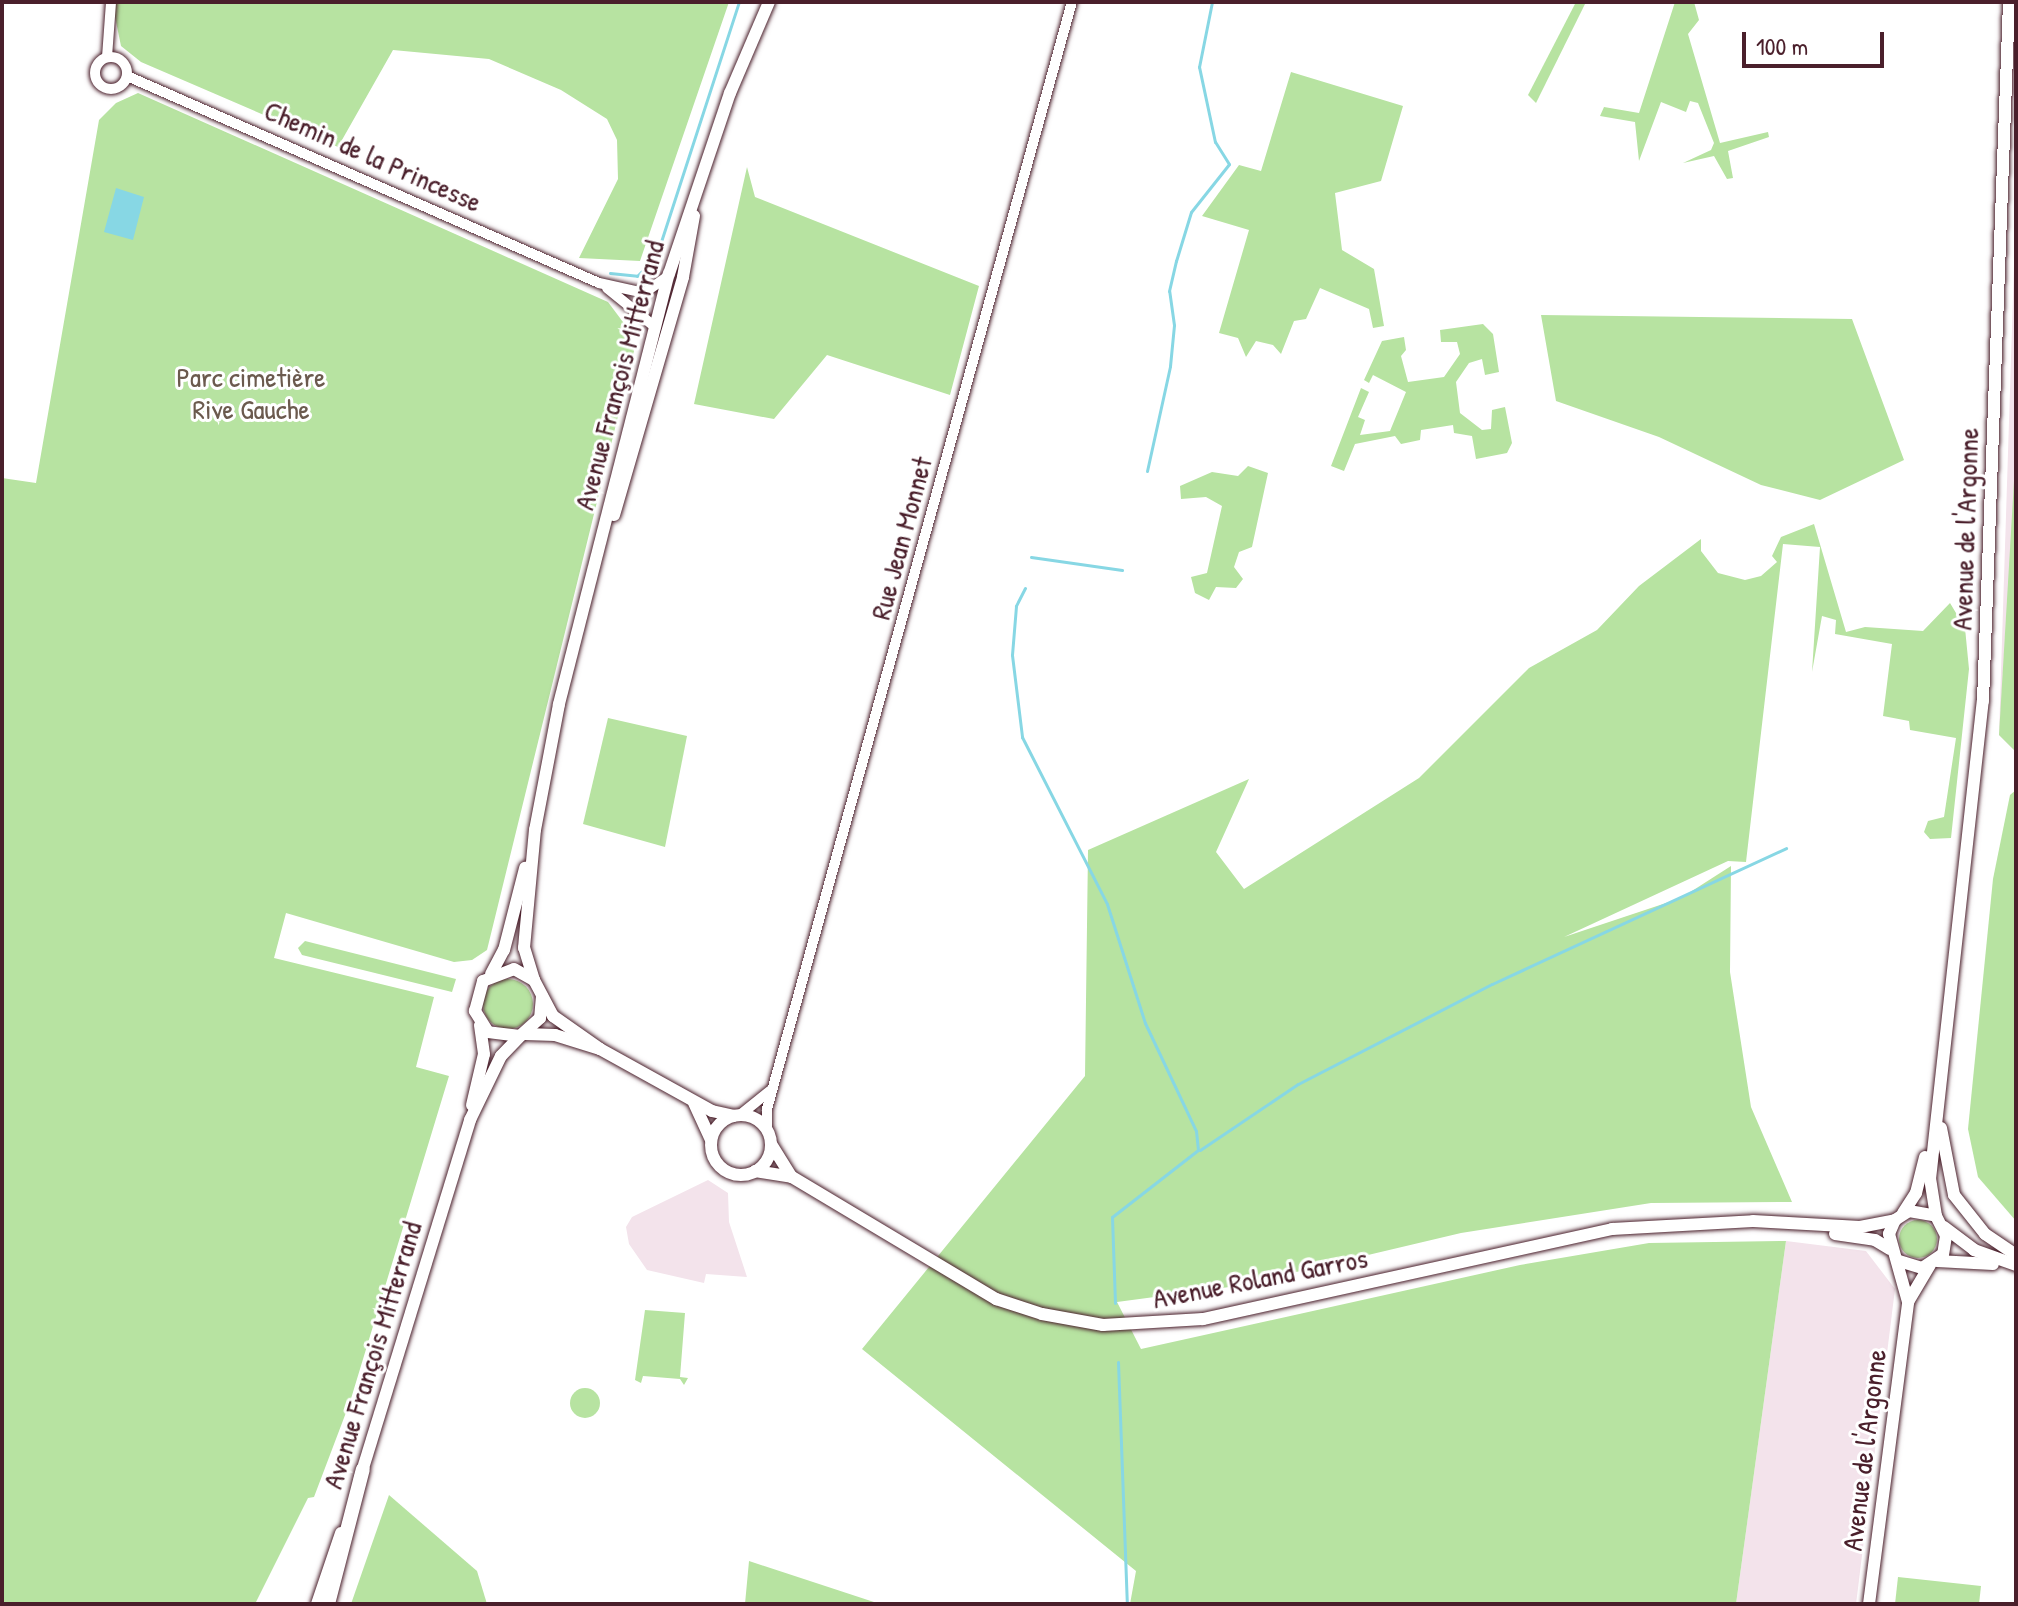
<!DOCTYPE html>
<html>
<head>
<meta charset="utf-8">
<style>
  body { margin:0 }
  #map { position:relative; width:2018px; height:1606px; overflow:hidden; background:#fff; font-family:"Patrick Hand",sans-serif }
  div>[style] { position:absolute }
  .built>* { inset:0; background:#f3e3eb }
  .green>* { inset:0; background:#b7e3a1 }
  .round { border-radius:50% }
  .water>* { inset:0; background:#87d7e4 }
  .stream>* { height:3px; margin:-1.5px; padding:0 1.5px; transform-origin:1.5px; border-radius:1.5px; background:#87d7e4 }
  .roads { filter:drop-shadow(0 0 2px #4a1f2b) drop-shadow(0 0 2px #4a1f2b) }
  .minor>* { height:10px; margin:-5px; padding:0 5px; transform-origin:5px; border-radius:5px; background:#fff }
  .minor>.ring { margin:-5px; padding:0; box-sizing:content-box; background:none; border:10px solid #fff; border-radius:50% }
  .major>* { height:12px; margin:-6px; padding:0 6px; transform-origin:6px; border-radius:6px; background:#fff }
  .major>.ring { margin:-6px; padding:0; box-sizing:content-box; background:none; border:12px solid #fff; border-radius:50% }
  .highway>* { height:14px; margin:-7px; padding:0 7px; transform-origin:7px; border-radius:7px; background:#fff }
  span { translate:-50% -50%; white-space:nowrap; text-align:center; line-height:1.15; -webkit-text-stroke:6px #fff; paint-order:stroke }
  .street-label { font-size:28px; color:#4a1f2b }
  .park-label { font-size:28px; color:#6b5a4e }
  .frame { position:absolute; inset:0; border:4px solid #4a1f2b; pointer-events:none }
  .scale { position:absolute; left:1742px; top:32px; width:142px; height:36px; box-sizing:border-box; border:4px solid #4a1f2b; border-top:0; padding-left:10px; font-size:24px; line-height:28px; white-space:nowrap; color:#4a1f2b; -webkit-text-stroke:6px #fff; paint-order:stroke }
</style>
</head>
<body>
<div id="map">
  <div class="built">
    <i style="clip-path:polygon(2016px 202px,2016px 752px,1999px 735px)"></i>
    <i style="clip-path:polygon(708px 1180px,728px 1193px,729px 1222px,747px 1277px,706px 1274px,704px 1283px,647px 1270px,629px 1244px,626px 1227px,632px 1217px)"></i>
    <i style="clip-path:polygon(1786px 1241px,1866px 1251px,1895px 1289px,1856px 1604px,1736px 1604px)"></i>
  </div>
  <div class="green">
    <i style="clip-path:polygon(112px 2px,729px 2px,640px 261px,579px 258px,618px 179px,617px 140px,607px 119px,561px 90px,489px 59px,393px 50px,338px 147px,141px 62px,121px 46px)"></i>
    <i style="clip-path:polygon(1576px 2px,1586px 2px,1536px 103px,1528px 95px)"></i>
    <i style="clip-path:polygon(1675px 2px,1694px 2px,1699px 20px,1688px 34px,1720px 143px,1768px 132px,1769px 137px,1728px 151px,1733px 178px,1727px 179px,1714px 156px,1683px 163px,1711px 150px,1714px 143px,1698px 103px,1690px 101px,1686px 112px,1661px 102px,1639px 161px,1635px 122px,1600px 116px,1604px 107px,1639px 113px)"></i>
    <i style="clip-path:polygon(1291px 72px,1403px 106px,1381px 181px,1335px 193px,1342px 250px,1374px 269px,1384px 326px,1373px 328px,1369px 309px,1320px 288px,1306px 319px,1294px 321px,1281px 354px,1273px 345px,1256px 341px,1246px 357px,1238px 338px,1219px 333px,1249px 230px,1202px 216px,1239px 165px,1261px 171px)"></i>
    <i style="clip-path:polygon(138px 93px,608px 302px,629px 330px,634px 351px,487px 950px,472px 960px,454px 962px,286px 913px,274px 958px,434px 997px,416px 1067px,449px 1076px,350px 1402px,314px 1497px,308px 1498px,255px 1604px,2px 1604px,2px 478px,36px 483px,99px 120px,116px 103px)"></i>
    <i style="clip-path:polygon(747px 167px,755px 197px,979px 286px,950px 395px,827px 355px,774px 419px,694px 404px)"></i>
    <i style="clip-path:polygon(1541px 315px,1852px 319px,1904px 460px,1820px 500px,1761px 485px,1659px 437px,1556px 401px)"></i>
    <i style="clip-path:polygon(1483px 324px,1493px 334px,1499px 372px,1485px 375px,1482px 359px,1469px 363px,1456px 382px,1460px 413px,1482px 430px,1491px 429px,1492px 410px,1505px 407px,1512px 443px,1507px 453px,1476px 459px,1472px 436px,1454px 433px,1453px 425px,1421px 430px,1420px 440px,1401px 444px,1395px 436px,1355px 444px,1344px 471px,1331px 466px,1361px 388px,1369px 392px,1358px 417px,1365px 420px,1360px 435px,1390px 431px,1406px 392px,1373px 375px,1369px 383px,1364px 380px,1382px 341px,1404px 337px,1406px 350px,1401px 356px,1408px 382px,1444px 377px,1460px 354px,1457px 342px,1441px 342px,1440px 330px)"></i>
    <i style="clip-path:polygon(2016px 447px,2016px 752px,1999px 735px)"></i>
    <i style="clip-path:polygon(1248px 466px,1268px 473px,1252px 547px,1239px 552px,1234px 567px,1243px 579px,1236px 588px,1216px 587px,1209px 600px,1195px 593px,1191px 577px,1207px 573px,1222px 506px,1206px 497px,1181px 499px,1180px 486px,1212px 472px,1238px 476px)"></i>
    <i style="clip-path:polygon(1814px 524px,1846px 632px,1865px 627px,1923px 631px,1950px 603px,1965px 628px,1969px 669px,1951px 838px,1930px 839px,1924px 832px,1928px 821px,1944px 817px,1956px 738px,1910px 730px,1909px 721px,1883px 716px,1892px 644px,1835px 634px,1836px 620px,1822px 616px,1812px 672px,1820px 547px,1783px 544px,1746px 862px,1728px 861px,1564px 937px,1681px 898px,1731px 866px,1730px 972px,1751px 1107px,1792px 1202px,1651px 1203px,1461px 1233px,1237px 1286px,1117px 1302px,1141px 1349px,1520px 1265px,1649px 1243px,1786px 1241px,1736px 1604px,1130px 1604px,1136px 1571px,862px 1349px,1085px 1076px,1088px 850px,1249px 779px,1216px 852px,1244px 889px,1419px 778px,1529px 668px,1597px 630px,1639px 586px,1701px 539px,1701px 551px,1718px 573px,1745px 580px,1761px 576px,1777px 562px,1772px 556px,1781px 537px)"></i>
    <i style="clip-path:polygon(608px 718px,687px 736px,665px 847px,583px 824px)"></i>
    <i style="clip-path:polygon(2016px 790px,2016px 1221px,1978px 1177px,1968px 1129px,1993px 879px,2010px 795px)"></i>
    <i style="clip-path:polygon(305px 941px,456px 979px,452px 992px,302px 955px,298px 948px)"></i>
    <i class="round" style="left:483px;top:979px;width:50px;height:50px"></i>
    <i class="round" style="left:1899px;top:1220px;width:38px;height:38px"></i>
    <i style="clip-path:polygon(645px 1310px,685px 1313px,680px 1377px,688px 1378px,684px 1385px,680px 1379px,643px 1376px,641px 1383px,635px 1380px)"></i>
    <i class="round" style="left:570px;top:1388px;width:30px;height:30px"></i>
    <i style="clip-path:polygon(389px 1495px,477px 1571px,487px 1604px,351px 1604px)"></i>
    <i style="clip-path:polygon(749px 1561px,880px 1604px,745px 1604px)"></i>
    <i style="clip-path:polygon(1898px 1577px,1981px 1586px,1979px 1604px,1895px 1604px)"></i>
  </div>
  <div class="water">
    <i style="clip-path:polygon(116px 188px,144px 197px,133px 240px,104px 232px)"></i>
  </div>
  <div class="stream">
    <i style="left:610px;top:273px;width:27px;rotate:6deg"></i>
    <i style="left:637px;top:276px;width:27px;rotate:-45deg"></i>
    <i style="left:656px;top:257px;width:268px;rotate:-72deg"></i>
    <i style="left:1147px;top:471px;width:107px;rotate:-77.6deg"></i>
    <i style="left:1170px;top:366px;width:41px;rotate:-84.4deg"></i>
    <i style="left:1174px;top:325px;width:34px;rotate:-98deg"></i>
    <i style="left:1169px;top:291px;width:31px;rotate:-77deg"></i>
    <i style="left:1176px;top:261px;width:51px;rotate:-73deg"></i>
    <i style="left:1191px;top:212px;width:61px;rotate:-51.6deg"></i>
    <i style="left:1229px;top:164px;width:26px;rotate:-122deg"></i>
    <i style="left:1215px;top:142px;width:77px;rotate:-102deg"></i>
    <i style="left:1199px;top:67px;width:66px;rotate:-78.7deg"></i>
    <i style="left:1031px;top:557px;width:92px;rotate:8.1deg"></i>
    <i style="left:1025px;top:588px;width:20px;rotate:117deg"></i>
    <i style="left:1016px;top:606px;width:49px;rotate:94.7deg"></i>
    <i style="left:1012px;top:655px;width:83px;rotate:83deg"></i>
    <i style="left:1022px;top:737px;width:187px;rotate:63deg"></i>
    <i style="left:1107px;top:904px;width:125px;rotate:72.3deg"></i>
    <i style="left:1145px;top:1023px;width:119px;rotate:64.7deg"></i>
    <i style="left:1196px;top:1131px;width:19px;rotate:84deg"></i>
    <i style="left:1198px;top:1150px;width:109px;rotate:142.1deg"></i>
    <i style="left:1112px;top:1217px;width:86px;rotate:88deg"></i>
    <i style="left:1200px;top:1150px;width:118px;rotate:-34deg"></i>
    <i style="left:1298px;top:1084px;width:218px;rotate:-27.3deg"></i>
    <i style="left:1492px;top:984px;width:324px;rotate:-24.8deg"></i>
    <i style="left:1118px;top:1362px;width:242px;rotate:87.9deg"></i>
  </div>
  <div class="roads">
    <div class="minor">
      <i style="left:107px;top:57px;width:55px;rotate:-85.8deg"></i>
      <i class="ring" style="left:95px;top:57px;width:22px;height:22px"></i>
      <i style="left:127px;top:76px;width:515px;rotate:23.68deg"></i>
      <i style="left:599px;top:283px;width:46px;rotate:12.5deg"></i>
      <i style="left:644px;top:293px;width:29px;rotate:-35deg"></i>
      <i style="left:607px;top:288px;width:60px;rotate:39deg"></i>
      <i style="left:740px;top:1115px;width:38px;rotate:-39deg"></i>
      <i style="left:767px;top:1130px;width:21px;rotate:-90deg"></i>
      <i style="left:767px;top:1109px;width:1148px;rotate:-74.6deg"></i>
    </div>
    <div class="major">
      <i style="left:614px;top:515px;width:248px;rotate:-73.8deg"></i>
      <i style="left:683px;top:277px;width:62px;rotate:-79.8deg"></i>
      <i style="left:491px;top:974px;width:27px;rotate:-62deg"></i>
      <i style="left:504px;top:950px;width:85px;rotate:-75.6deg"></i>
      <i style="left:534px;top:980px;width:34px;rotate:-107deg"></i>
      <i style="left:524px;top:948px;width:119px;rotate:-84.7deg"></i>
      <i style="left:535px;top:830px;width:128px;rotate:-79.2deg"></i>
      <i style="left:559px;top:704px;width:444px;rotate:-75.7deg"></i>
      <i style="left:669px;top:274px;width:191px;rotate:-71.4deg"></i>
      <i style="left:730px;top:93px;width:99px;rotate:-66.8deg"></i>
      <i style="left:542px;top:996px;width:22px;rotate:95deg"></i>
      <i style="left:540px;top:1018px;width:27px;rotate:138deg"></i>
      <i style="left:520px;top:1036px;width:32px;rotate:-173deg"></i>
      <i style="left:488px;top:1032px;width:25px;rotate:-122deg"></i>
      <i style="left:475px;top:1011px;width:31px;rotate:-75deg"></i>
      <i style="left:483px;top:981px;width:33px;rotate:-21deg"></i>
      <i style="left:514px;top:969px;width:23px;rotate:29deg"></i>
      <i style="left:534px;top:980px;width:41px;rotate:62.2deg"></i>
      <i style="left:553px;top:1016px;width:57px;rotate:35.1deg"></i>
      <i style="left:525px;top:1034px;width:30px;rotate:2deg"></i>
      <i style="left:555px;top:1035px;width:47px;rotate:17.3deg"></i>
      <i style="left:600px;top:1049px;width:128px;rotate:29deg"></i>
      <i style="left:712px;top:1111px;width:22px;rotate:13deg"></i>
      <i style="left:694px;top:1103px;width:41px;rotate:65.3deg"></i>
      <i style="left:472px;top:1105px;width:52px;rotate:-76.8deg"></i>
      <i style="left:484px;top:1054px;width:29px;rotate:-98deg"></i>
      <i class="ring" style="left:711px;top:1115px;width:48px;height:48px"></i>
      <i style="left:1941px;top:1128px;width:68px;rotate:79deg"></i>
      <i style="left:1954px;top:1195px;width:50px;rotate:51.5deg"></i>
      <i style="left:1985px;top:1234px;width:37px;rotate:34deg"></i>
      <i style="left:771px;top:1144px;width:39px;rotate:58deg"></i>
      <i style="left:755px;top:1171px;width:37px;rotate:9deg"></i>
      <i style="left:792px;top:1177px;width:238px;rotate:30.9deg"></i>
      <i style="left:996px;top:1299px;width:48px;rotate:18.1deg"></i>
      <i style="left:1042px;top:1314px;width:62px;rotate:10.2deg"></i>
      <i style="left:1103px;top:1325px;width:100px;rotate:-3.4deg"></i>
      <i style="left:1203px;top:1319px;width:419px;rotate:-12.4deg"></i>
      <i style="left:1612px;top:1229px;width:141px;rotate:-3.2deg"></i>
      <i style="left:1753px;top:1221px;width:107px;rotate:3.2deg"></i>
      <i style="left:1860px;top:1227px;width:36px;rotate:-11deg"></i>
      <i style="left:1903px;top:1213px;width:24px;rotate:-57deg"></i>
      <i style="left:1916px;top:1193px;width:37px;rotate:-76deg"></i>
      <i style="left:1936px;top:1216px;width:37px;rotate:-99deg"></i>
      <i style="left:1930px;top:1179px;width:481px;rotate:-83.7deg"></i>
      <i style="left:1983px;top:701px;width:699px;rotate:-87.87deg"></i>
      <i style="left:1944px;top:1227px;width:38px;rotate:37deg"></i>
      <i style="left:1974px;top:1250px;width:45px;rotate:19.7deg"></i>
      <i style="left:1835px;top:1234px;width:40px;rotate:8.5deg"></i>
      <i style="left:1875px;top:1240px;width:17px;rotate:31deg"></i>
      <i style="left:1937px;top:1261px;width:56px;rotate:3.1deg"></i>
      <i style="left:1908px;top:1302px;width:43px;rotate:-59.3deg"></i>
      <i style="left:360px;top:1478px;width:375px;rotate:-72.9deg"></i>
      <i style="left:470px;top:1120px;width:71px;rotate:-64.2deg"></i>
      <i style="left:501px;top:1056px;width:28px;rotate:-46deg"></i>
      <i style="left:317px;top:1604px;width:75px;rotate:-71.3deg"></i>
      <i style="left:1869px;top:1604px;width:305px;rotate:-82.6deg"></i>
      <i style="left:1908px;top:1302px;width:71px;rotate:-105.6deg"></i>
      <i style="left:1889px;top:1234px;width:15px;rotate:-67deg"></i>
      <i style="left:1895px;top:1220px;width:17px;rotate:-33deg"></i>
      <i style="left:1909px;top:1211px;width:27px;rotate:10deg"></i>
      <i style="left:1936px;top:1216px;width:22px;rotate:63deg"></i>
      <i style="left:1946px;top:1236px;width:18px;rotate:99deg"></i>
      <i style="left:1943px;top:1254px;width:25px;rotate:146deg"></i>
      <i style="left:1922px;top:1268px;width:24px;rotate:-163deg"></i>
    </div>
    <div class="highway">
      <i style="left:328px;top:1604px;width:139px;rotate:-75.5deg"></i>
    </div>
  </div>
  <div class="street-label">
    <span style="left:373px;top:156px;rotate:24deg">Chemin de la Princesse</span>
    <span style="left:619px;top:375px;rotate:-75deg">Avenue François Mitterrand</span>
    <span style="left:1965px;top:529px;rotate:-88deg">Avenue de l'Argonne</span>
    <span style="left:901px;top:538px;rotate:-75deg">Rue Jean Monnet</span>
    <span style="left:1260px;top:1278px;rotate:-11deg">Avenue Roland Garros</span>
    <span style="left:372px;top:1355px;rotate:-73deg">Avenue François Mitterrand</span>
    <span style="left:1864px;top:1450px;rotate:-83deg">Avenue de l'Argonne</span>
  </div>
  <div class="park-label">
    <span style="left:251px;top:393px">Parc cimetière<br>Rive Gauche</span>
  </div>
  <div class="frame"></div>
  <div class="scale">100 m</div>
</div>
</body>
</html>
